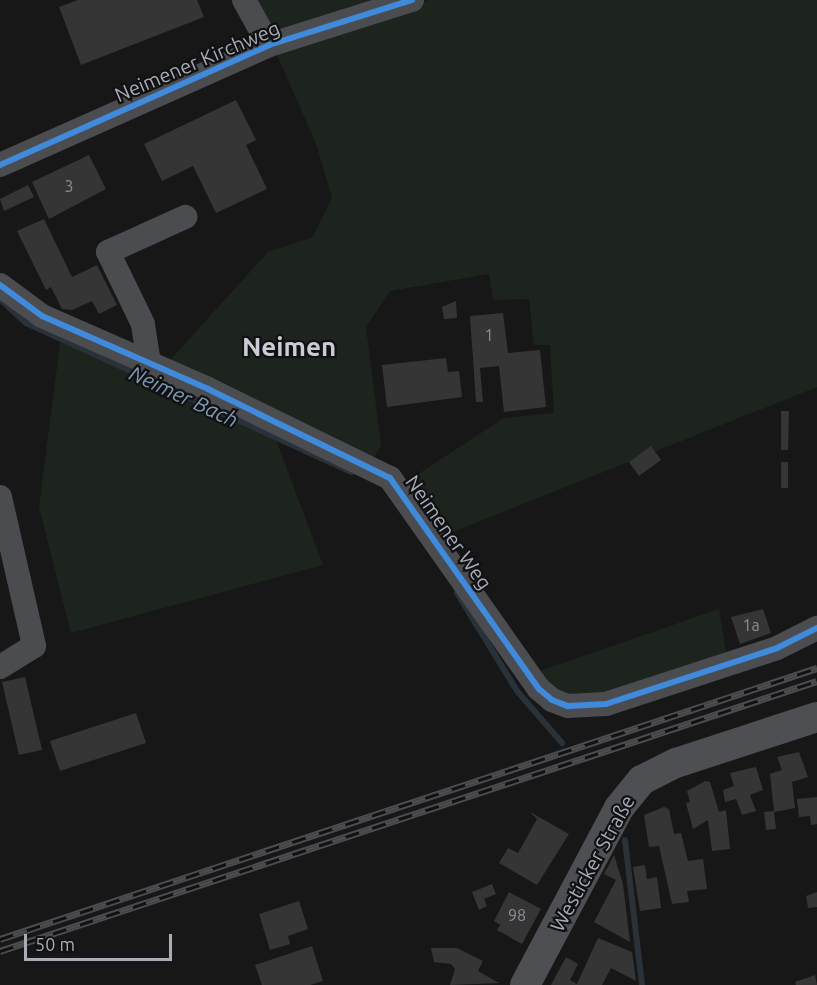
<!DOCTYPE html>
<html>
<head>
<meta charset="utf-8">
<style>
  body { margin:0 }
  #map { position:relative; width:817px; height:985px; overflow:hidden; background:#171717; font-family:Ubuntu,sans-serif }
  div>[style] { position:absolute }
  .green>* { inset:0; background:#1d241e }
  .stream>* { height:6px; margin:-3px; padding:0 3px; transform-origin:3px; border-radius:3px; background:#2a3239 }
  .building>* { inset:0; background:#353536 }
  .minor>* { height:24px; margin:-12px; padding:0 12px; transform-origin:12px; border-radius:12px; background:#4b4c50 }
  .major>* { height:30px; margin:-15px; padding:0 15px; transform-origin:15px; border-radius:15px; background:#4d4f52 }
  .rail>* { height:7px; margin-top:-3.5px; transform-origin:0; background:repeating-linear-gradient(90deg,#111113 0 14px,#4b4c4f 0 28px); box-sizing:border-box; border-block:2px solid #4b4c4f }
  .cycleway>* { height:6px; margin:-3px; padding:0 3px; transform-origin:3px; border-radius:3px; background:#408adc }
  span { translate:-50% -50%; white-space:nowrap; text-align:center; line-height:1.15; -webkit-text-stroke:4.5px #111113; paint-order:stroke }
  .number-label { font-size:16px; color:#8b8f98 }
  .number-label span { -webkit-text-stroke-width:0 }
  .street-label { font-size:20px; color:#a8adb8 }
  .water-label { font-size:21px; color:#7f9bb3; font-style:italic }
  .district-label { font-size:26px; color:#c9ccd4; font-weight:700 }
  .scale { position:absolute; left:24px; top:934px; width:148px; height:27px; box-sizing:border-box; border:3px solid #a8adb8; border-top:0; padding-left:8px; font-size:18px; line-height:21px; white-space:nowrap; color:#a8adb8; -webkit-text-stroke:4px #111113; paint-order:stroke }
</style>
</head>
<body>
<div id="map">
  <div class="green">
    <i style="clip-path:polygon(247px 0,404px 0,270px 42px)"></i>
    <i style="clip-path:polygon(428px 0,817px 0,817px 387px,440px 537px,403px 484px,504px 418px,554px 413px,550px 345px,534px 345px,529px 299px,493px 300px,489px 274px,390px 291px,366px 327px,381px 445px,370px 465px,163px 368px,268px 252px,313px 237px,332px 197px,316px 144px,275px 50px)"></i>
    <i style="clip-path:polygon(61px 335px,273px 432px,323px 565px,71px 633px,39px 507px)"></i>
    <i style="clip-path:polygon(719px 609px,727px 658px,587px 701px,554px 693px,540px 671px)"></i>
  </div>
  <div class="stream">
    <i style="left:0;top:299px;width:35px;rotate:43deg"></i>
    <i style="left:26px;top:323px;width:358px;rotate:24.6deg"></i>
    <i style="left:457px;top:593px;width:115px;rotate:58.5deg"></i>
    <i style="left:517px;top:691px;width:69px;rotate:49.1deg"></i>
    <i style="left:625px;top:840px;width:146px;rotate:83.3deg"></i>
  </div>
  <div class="building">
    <i style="clip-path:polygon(78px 0,197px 0,204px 17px,81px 65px,59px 7px)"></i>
    <i style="clip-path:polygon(236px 100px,256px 140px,246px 145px,267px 189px,216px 213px,193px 166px,162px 181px,144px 144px)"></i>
    <i style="clip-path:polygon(89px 155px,106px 189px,49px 219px,32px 182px)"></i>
    <i style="clip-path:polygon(28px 185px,34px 197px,4px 211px,0 199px)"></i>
    <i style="clip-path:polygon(44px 219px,72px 277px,97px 265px,117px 305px,99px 314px,92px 301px,72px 310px,62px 309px,51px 287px,46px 290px,17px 231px)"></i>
    <i style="clip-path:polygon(456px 301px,457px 318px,444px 319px,442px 307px)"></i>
    <i style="clip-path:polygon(503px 313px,508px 353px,540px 350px,546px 407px,504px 412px,499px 366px,480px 368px,483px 402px,476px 402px,470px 316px)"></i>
    <i style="clip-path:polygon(446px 358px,448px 372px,459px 371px,462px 397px,387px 407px,382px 365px)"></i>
    <i style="clip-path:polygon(781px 411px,789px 411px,788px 450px,781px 450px)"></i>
    <i style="clip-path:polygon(651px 446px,661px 460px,639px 476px,629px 462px)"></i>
    <i style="clip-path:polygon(781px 462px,788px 462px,788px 488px,781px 488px)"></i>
    <i style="clip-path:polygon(763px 609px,771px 633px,740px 644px,731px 617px)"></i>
    <i style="clip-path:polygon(25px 677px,42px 750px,19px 755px,2px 682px)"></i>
    <i style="clip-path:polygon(136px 713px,146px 743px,60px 771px,50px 741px)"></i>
    <i style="clip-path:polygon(799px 752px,808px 777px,792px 782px,795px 808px,774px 812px,776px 829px,766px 830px,764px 812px,774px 811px,770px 774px,782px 770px,777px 757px)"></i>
    <i style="clip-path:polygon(756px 767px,763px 790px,750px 795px,756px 811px,742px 815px,736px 799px,725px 802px,723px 790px,734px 786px,730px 773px)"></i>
    <i style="clip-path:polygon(705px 781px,710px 782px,719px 812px,726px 810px,730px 849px,712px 851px,708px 820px,693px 829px,686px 803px,690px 802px,687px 791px)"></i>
    <i style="clip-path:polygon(817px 797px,817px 824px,811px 825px,810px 816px,799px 817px,797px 799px)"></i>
    <i style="clip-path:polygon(664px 807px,669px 809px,674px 834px,681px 833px,688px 861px,703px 859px,707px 889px,687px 891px,689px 902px,672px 904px,659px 846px,649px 847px,644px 815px)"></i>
    <i style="clip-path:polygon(530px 812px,569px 834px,537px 885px,499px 863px,508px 848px,518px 853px,537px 819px)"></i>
    <i style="clip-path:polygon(614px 855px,623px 884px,630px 942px,594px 922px,616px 880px,604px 874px)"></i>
    <i style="clip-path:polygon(645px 865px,647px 879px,657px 877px,661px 908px,640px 911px,633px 867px)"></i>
    <i style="clip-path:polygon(492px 884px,496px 894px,484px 899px,487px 906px,479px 910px,472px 892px)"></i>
    <i style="clip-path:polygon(509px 892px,541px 909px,522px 944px,497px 930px,500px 925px,494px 921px)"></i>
    <i style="clip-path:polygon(817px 892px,817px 907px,808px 908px,806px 896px)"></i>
    <i style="clip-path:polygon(299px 901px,308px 929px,288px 936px,290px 944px,270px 950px,259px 914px)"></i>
    <i style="clip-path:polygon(598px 938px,632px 952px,636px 981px,611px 968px,602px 985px,551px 985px,566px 957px,578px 964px,570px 980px,577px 984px)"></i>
    <i style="clip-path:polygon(312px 946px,323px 981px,310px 985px,262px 985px,255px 965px)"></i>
    <i style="clip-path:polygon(431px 948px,457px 948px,483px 961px,478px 971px,499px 983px,450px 985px,455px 969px,451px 964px,434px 962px)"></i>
    <i style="clip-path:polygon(815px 975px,817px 985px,796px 985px,795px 982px)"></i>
  </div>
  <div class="minor">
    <i style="left:244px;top:0;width:51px;rotate:60.9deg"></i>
    <i style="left:0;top:165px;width:295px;rotate:-24deg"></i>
    <i style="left:269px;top:45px;width:150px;rotate:-17.5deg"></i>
    <i style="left:0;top:285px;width:52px;rotate:36.4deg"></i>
    <i style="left:42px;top:316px;width:181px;rotate:23.7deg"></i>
    <i style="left:208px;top:389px;width:203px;rotate:26.1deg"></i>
    <i style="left:390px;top:478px;width:258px;rotate:54.8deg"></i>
    <i style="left:539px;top:689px;width:17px;rotate:40deg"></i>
    <i style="left:552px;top:700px;width:17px;rotate:21deg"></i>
    <i style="left:568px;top:706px;width:38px;rotate:-3deg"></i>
    <i style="left:606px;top:704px;width:180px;rotate:-18.1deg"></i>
    <i style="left:777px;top:648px;width:45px;rotate:-26.6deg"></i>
    <i style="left:149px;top:363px;width:39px;rotate:-99deg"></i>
    <i style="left:143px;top:324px;width:80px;rotate:-115.9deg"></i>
    <i style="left:108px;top:252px;width:85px;rotate:-24.4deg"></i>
    <i style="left:0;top:497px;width:153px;rotate:77.1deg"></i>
    <i style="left:34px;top:646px;width:40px;rotate:148deg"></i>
  </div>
  <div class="major">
    <i style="left:525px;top:985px;width:200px;rotate:-62deg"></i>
    <i style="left:619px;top:808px;width:36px;rotate:-51deg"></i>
    <i style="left:642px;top:780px;width:38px;rotate:-27deg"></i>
    <i style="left:676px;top:763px;width:148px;rotate:-18.1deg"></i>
  </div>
  <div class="rail">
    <i style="left:0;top:939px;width:861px;rotate:-18.35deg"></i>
    <i style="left:0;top:951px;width:860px;rotate:-18.29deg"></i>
  </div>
  <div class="cycleway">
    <i style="left:0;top:165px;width:295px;rotate:-24deg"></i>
    <i style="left:269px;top:45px;width:150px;rotate:-17.5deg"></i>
    <i style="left:0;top:285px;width:52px;rotate:36.4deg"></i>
    <i style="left:42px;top:316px;width:181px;rotate:23.7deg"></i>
    <i style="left:208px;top:389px;width:203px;rotate:26.1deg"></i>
    <i style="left:390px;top:478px;width:258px;rotate:54.8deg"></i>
    <i style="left:539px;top:689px;width:17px;rotate:40deg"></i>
    <i style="left:552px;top:700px;width:17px;rotate:21deg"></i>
    <i style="left:568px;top:706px;width:38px;rotate:-3deg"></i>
    <i style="left:606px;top:704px;width:180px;rotate:-18.1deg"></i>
    <i style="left:777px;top:648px;width:45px;rotate:-26.6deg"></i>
  </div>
  <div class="number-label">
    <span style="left:69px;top:186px">3</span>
    <span style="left:489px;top:335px">1</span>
    <span style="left:751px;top:625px">1a</span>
    <span style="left:517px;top:915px">98</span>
  </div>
  <div class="street-label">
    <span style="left:197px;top:61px;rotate:-23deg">Neimener Kirchweg</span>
    <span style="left:449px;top:532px;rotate:55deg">Neimener Weg</span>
    <span style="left:592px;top:863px;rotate:-61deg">Westicker Straße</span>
  </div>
  <div class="water-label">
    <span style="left:184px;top:396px;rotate:25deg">Neimer Bach</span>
  </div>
  <div class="district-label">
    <span style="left:289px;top:347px">Neimen</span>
  </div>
  <div class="scale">50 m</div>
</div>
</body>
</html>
